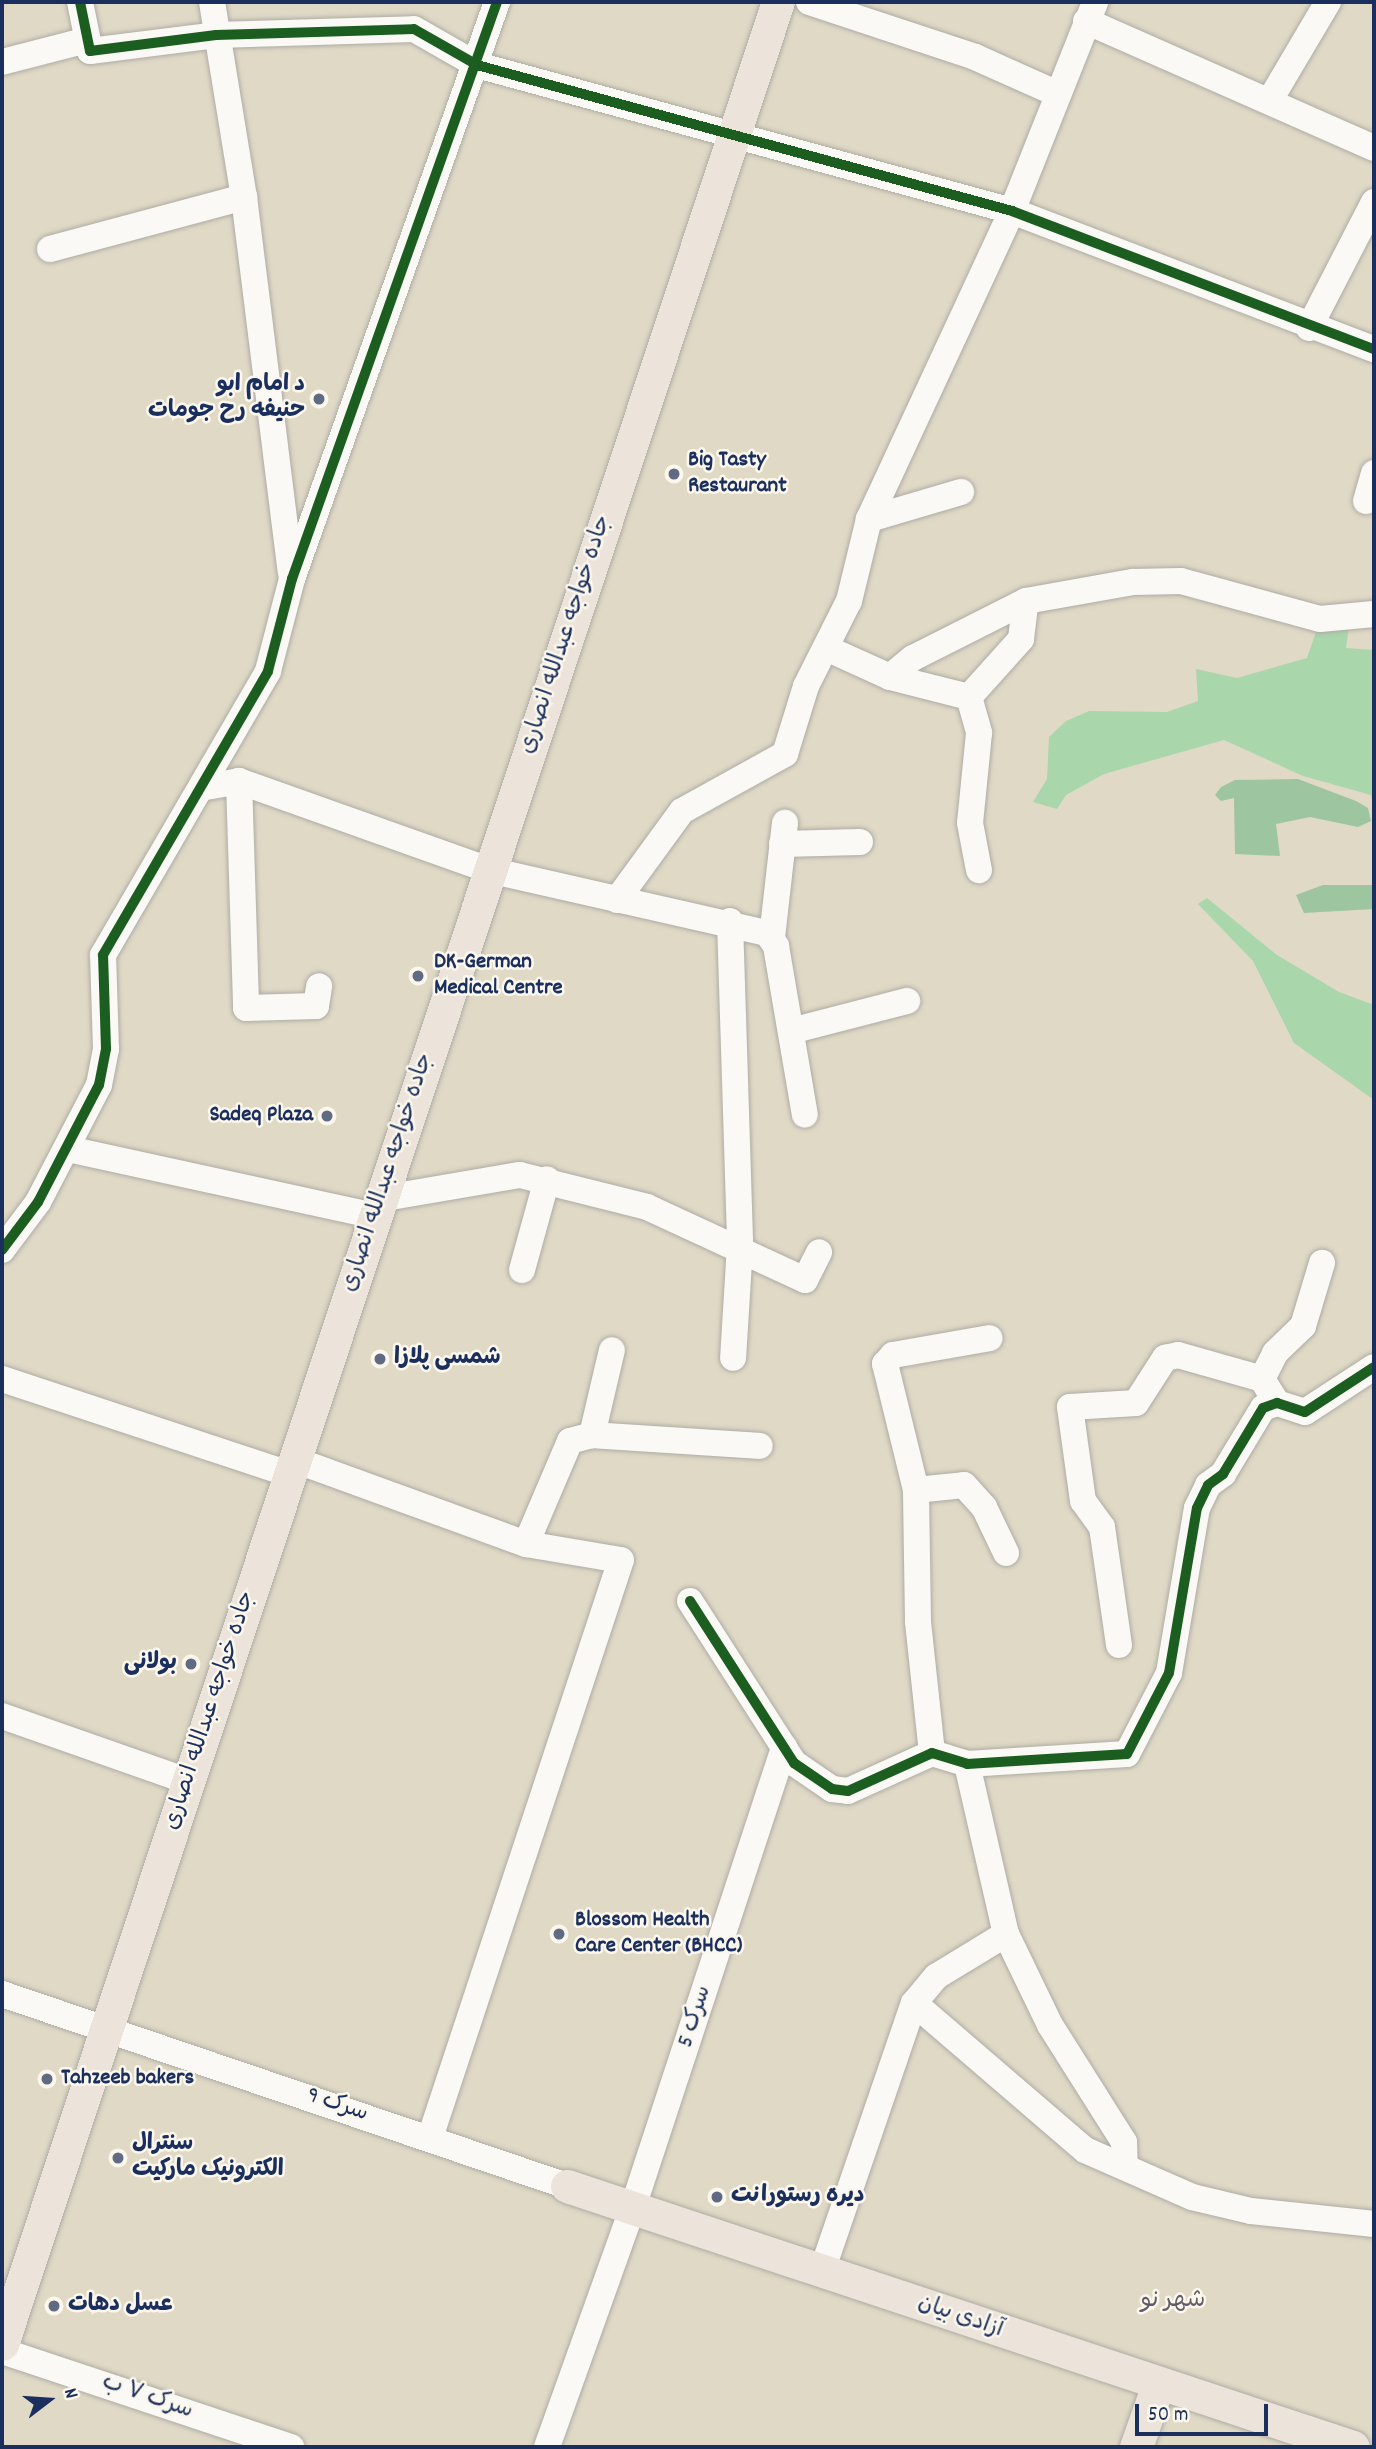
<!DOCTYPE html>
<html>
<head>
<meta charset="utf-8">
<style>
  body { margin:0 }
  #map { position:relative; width:1376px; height:2449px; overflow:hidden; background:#e0d9c6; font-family:Dekko,"Playpen Sans Arabic",sans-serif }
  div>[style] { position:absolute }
  .green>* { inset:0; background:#aad6ac }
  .forest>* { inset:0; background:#9dc5a0 }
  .roads { filter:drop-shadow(0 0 2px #aeaca4) drop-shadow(0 0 2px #aeaca4) }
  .minor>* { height:26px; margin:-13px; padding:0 13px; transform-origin:13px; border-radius:13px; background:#faf9f6 }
  .major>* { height:33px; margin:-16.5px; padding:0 16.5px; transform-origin:16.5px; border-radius:16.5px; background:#ece4db }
  .cycleway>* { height:10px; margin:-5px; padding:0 5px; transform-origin:5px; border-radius:5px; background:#1b5e20 }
  .dots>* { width:19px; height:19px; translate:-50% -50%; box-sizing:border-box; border:4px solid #fbf7ec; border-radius:50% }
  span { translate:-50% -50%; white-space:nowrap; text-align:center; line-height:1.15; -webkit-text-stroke:5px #fbf7ec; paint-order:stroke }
  .poi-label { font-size:23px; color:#1b2f5e; font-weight:700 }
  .right { translate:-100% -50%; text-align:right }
  .left { translate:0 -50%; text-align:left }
  .street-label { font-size:23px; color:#1b2f5e }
  .neighbourhood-label { font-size:24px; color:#615c68 }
  .frame { position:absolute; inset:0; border:4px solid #1b2f5e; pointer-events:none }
  .north { position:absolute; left:14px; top:2365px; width:70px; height:70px; -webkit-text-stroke:5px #fbf7ec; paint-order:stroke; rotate:73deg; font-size:19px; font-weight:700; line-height:28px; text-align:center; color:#1b2f5e }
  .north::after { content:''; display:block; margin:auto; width:24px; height:32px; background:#1b2f5e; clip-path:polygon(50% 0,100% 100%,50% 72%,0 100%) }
  .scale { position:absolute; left:1135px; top:2404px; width:133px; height:32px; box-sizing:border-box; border:4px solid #1b2f5e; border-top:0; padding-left:9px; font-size:21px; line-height:24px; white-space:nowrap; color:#1b2f5e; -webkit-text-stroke:5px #fbf7ec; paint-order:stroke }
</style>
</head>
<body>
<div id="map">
  <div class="green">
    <i style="clip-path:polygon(1350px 620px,1346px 648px,1374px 650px,1374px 813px,1371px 795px,1303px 776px,1224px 740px,1104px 774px,1066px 795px,1057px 809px,1033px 802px,1047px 779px,1049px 737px,1066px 721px,1089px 711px,1167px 712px,1198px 701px,1196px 669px,1237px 678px,1307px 658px,1319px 623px)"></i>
    <i style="clip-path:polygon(1207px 898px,1277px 955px,1339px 992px,1374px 1005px,1374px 1100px,1294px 1043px,1253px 961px,1198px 904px)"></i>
  </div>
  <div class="forest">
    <i style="clip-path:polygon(1298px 779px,1356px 801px,1368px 808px,1371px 821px,1358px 827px,1310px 817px,1276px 824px,1280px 856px,1235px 854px,1234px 798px,1221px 801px,1215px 795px,1221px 787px,1235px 780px)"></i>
    <i style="clip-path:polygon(1323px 885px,1374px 885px,1374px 909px,1304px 913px,1296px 895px)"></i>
  </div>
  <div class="roads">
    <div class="minor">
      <i style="left:80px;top:2px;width:50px;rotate:78.5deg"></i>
      <i style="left:90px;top:51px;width:127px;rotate:-7.2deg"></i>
      <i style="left:216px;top:35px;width:198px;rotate:-1.7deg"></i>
      <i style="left:414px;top:29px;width:73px;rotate:29.7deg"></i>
      <i style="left:477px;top:65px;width:555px;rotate:15.26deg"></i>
      <i style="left:1012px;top:211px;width:387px;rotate:20.9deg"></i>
      <i style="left:212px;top:2px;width:198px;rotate:80.7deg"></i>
      <i style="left:244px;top:197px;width:378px;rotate:82.9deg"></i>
      <i style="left:809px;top:2px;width:175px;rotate:18.3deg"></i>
      <i style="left:975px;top:57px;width:91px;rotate:24deg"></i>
      <i style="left:1086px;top:21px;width:315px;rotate:23.8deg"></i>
      <i style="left:2px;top:62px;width:88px;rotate:-14.5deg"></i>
      <i style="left:1270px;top:100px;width:114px;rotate:-59.4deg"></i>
      <i style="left:50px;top:249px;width:201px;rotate:-15deg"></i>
      <i style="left:1309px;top:328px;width:142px;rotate:-62.7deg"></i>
      <i style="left:1366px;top:501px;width:29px;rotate:-74deg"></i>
      <i style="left:869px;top:519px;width:96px;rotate:-16.4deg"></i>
      <i style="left:826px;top:648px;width:70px;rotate:24.4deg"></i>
      <i style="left:890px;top:677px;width:81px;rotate:14.2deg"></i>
      <i style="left:890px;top:677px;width:30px;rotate:-40deg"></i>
      <i style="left:913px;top:658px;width:127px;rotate:-26.8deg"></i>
      <i style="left:1026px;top:601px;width:109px;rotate:-10.1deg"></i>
      <i style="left:1133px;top:582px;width:48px;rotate:-1.2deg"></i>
      <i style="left:1181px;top:581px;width:144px;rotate:15.3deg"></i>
      <i style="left:1320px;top:619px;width:54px;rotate:-5.3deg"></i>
      <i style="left:969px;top:697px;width:37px;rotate:74deg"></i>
      <i style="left:979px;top:733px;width:90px;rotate:95.7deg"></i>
      <i style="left:970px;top:823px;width:48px;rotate:79.2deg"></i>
      <i style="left:969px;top:697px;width:78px;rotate:-48.1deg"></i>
      <i style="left:1021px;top:639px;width:38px;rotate:-83deg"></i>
      <i style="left:239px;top:781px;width:227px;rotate:88.2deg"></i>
      <i style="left:246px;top:1008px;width:70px;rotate:-1.6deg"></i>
      <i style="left:316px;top:1006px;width:20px;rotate:-81deg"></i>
      <i style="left:206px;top:787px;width:34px;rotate:-10deg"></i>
      <i style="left:239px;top:781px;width:265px;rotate:19.6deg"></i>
      <i style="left:489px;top:870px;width:285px;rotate:12.8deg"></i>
      <i style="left:767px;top:933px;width:16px;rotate:55deg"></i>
      <i style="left:776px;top:946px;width:171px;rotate:80.3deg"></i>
      <i style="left:782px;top:844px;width:78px;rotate:-1.5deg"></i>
      <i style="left:617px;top:900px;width:110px;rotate:-53.9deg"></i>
      <i style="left:682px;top:811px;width:118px;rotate:-29deg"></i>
      <i style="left:785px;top:754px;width:71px;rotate:-72.8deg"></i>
      <i style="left:806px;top:686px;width:95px;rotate:-63.2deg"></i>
      <i style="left:849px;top:601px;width:84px;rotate:-76.3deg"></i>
      <i style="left:869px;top:519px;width:340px;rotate:-65.1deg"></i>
      <i style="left:1012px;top:211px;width:225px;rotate:-68.3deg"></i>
      <i style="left:730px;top:921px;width:324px;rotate:88.2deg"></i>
      <i style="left:740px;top:1245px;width:113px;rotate:93.5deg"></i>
      <i style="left:772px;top:937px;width:115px;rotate:-83.5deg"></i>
      <i style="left:791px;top:1031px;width:120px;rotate:-14.5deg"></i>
      <i style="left:68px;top:1149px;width:314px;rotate:12.3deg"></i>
      <i style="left:379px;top:1199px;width:143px;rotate:-9.7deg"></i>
      <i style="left:520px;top:1175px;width:131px;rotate:14.1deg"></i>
      <i style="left:647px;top:1207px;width:174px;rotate:24.8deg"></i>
      <i style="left:805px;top:1280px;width:31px;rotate:-63deg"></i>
      <i style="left:2px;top:1250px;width:60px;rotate:-53.1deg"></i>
      <i style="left:38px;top:1202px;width:132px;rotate:-62.5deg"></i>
      <i style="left:99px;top:1085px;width:37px;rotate:-79deg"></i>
      <i style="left:106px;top:1049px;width:94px;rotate:-91.8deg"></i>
      <i style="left:103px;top:955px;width:328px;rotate:-59.8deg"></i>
      <i style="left:268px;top:671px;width:95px;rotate:-75.4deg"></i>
      <i style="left:292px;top:579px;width:612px;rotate:-70.44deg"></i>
      <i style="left:522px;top:1270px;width:94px;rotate:-74.6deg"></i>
      <i style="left:2px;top:1379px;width:303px;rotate:18.3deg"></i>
      <i style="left:1262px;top:1379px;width:29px;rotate:-63deg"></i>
      <i style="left:1275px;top:1353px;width:39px;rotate:-44deg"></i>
      <i style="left:1303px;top:1326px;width:66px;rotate:-73.2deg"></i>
      <i style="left:592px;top:1435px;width:87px;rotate:-76.8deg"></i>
      <i style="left:295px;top:1460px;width:246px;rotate:20deg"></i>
      <i style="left:526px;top:1544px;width:96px;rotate:9.6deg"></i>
      <i style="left:621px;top:1560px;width:609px;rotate:108.29deg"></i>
      <i style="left:916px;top:1490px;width:48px;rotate:-5.9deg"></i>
      <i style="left:964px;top:1485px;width:30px;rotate:48deg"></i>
      <i style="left:984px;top:1507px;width:51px;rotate:64.4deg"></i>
      <i style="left:526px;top:1544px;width:112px;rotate:-66.9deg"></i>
      <i style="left:570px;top:1441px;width:23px;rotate:-15deg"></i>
      <i style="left:592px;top:1435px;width:168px;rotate:3.7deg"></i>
      <i style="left:690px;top:1601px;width:193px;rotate:57.3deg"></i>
      <i style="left:794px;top:1763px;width:46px;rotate:34.4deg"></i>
      <i style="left:832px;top:1789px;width:16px;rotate:7deg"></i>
      <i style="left:848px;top:1791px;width:92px;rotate:-24.3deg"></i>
      <i style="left:932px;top:1753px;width:37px;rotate:17deg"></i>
      <i style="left:967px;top:1764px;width:160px;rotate:-3.6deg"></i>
      <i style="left:1127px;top:1754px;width:91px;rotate:-62.6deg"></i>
      <i style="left:1169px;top:1673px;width:167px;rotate:-80.4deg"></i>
      <i style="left:1197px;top:1508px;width:25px;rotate:-64deg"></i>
      <i style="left:1208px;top:1485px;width:19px;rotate:-36deg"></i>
      <i style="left:1223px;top:1474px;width:77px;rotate:-58.8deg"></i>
      <i style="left:1263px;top:1408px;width:15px;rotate:-20deg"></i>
      <i style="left:1277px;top:1403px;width:29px;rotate:18deg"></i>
      <i style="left:1305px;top:1412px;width:82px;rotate:-33.1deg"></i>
      <i style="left:1119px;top:1645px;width:119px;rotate:-98.2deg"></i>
      <i style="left:1102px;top:1527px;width:32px;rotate:-126deg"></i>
      <i style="left:1083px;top:1501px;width:95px;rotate:-97.9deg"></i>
      <i style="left:1070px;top:1407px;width:66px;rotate:-3.5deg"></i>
      <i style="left:1136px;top:1403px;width:54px;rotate:-57.2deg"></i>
      <i style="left:1165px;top:1358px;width:13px;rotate:-13deg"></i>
      <i style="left:1178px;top:1355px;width:87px;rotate:15.9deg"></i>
      <i style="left:1262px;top:1379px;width:28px;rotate:58deg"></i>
      <i style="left:2px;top:1716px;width:197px;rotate:19.3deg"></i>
      <i style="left:932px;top:1753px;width:133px;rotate:-96.1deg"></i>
      <i style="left:918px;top:1621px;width:131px;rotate:-90.9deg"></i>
      <i style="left:916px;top:1490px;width:130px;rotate:-103.8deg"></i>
      <i style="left:885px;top:1364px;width:12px;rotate:-48deg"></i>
      <i style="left:893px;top:1355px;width:98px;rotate:-9.9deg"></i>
      <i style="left:967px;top:1764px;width:174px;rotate:77.1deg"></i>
      <i style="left:1006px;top:1934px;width:101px;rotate:64.2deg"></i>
      <i style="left:1050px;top:2025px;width:138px;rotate:57.7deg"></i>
      <i style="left:1124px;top:2142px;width:23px;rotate:88deg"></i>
      <i style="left:2px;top:1994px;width:597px;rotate:18.77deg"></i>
      <i style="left:914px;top:2003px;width:35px;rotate:-50deg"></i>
      <i style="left:937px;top:1976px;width:81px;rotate:-31.3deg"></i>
      <i style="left:822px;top:2271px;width:283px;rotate:-71.1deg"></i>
      <i style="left:914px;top:2003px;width:225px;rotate:40.7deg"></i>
      <i style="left:1085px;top:2150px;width:117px;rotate:23.7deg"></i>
      <i style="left:1192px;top:2197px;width:61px;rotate:13.3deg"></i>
      <i style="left:1251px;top:2211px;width:124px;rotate:6deg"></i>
      <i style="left:2px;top:2351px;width:305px;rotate:18.4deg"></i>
      <i style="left:547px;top:2447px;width:255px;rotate:-70.3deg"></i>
      <i style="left:633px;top:2207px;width:484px;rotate:-71.8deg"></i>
    </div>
    <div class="major">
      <i style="left:567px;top:2186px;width:828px;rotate:18.37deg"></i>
      <i style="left:2px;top:2344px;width:2467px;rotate:-71.67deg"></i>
      <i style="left:1136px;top:2447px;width:66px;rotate:-70.5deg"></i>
    </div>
  </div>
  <div class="cycleway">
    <i style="left:80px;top:2px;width:50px;rotate:78.5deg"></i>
    <i style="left:90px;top:51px;width:127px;rotate:-7.2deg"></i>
    <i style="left:216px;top:35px;width:198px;rotate:-1.7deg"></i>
    <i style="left:414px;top:29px;width:73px;rotate:29.7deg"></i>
    <i style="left:477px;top:65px;width:555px;rotate:15.26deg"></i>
    <i style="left:1012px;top:211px;width:387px;rotate:20.9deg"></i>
    <i style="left:2px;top:1250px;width:60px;rotate:-53.1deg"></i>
    <i style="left:38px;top:1202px;width:132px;rotate:-62.5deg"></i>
    <i style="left:99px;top:1085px;width:37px;rotate:-79deg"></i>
    <i style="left:106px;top:1049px;width:94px;rotate:-91.8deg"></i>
    <i style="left:103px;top:955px;width:328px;rotate:-59.8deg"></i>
    <i style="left:268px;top:671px;width:95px;rotate:-75.4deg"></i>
    <i style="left:292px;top:579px;width:612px;rotate:-70.44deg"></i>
    <i style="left:690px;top:1601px;width:193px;rotate:57.3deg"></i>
    <i style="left:794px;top:1763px;width:46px;rotate:34.4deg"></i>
    <i style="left:832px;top:1789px;width:16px;rotate:7deg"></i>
    <i style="left:848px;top:1791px;width:92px;rotate:-24.3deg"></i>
    <i style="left:932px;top:1753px;width:37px;rotate:17deg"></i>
    <i style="left:967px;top:1764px;width:160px;rotate:-3.6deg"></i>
    <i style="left:1127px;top:1754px;width:91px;rotate:-62.6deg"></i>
    <i style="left:1169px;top:1673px;width:167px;rotate:-80.4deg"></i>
    <i style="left:1197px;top:1508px;width:25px;rotate:-64deg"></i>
    <i style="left:1208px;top:1485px;width:19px;rotate:-36deg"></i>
    <i style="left:1223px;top:1474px;width:77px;rotate:-58.8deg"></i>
    <i style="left:1263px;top:1408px;width:15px;rotate:-20deg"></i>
    <i style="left:1277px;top:1403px;width:29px;rotate:18deg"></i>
    <i style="left:1305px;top:1412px;width:82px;rotate:-33.1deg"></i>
  </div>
  <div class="dots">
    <i style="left:319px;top:399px;background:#606a82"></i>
    <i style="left:674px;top:474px;background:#606a82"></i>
    <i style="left:418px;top:976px;background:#606a82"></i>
    <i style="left:327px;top:1116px;background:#606a82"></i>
    <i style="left:380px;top:1359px;background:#606a82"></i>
    <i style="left:191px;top:1664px;background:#606a82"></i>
    <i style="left:559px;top:1934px;background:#606a82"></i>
    <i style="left:47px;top:2079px;background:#606a82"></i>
    <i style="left:118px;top:2158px;background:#606a82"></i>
    <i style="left:717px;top:2197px;background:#606a82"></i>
    <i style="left:54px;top:2306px;background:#606a82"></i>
  </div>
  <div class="poi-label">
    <span class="right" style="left:305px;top:399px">د امام ابو<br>حنیفه رح جومات</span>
    <span class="left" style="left:688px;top:474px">Big Tasty<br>Restaurant</span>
    <span class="left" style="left:434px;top:976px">DK-German<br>Medical Centre</span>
    <span class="right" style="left:313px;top:1116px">Sadeq Plaza</span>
    <span class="left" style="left:394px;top:1359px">شمسی پلازا</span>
    <span class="right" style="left:177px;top:1664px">بولانی</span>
    <span class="left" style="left:575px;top:1934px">Blossom Health<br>Care Center (BHCC)</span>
    <span class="left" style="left:61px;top:2079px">Tahzeeb bakers</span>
    <span class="left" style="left:132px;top:2158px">سنترال<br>الکترونیک مارکیت</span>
    <span class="left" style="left:731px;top:2197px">دیره رستورانت</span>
    <span class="left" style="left:68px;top:2306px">عسل دهات</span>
  </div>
  <div class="street-label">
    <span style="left:567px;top:635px;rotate:-72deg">جاده خواجه عبدالله انصاری</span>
    <span style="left:389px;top:1173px;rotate:-72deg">جاده خواجه عبدالله انصاری</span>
    <span style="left:211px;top:1711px;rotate:-72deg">جاده خواجه عبدالله انصاری</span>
    <span style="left:696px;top:2017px;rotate:-72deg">سرک 5</span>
    <span style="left:337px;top:2106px;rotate:19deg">سرک 9</span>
    <span style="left:960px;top:2318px;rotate:19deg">آزادی بیان</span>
    <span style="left:147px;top:2398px;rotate:19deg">سرک ۷ ب</span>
  </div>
  <div class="neighbourhood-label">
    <span style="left:1173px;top:2302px">شهر نو</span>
  </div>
  <div class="frame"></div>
  <div class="north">N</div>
  <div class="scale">50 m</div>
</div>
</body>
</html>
